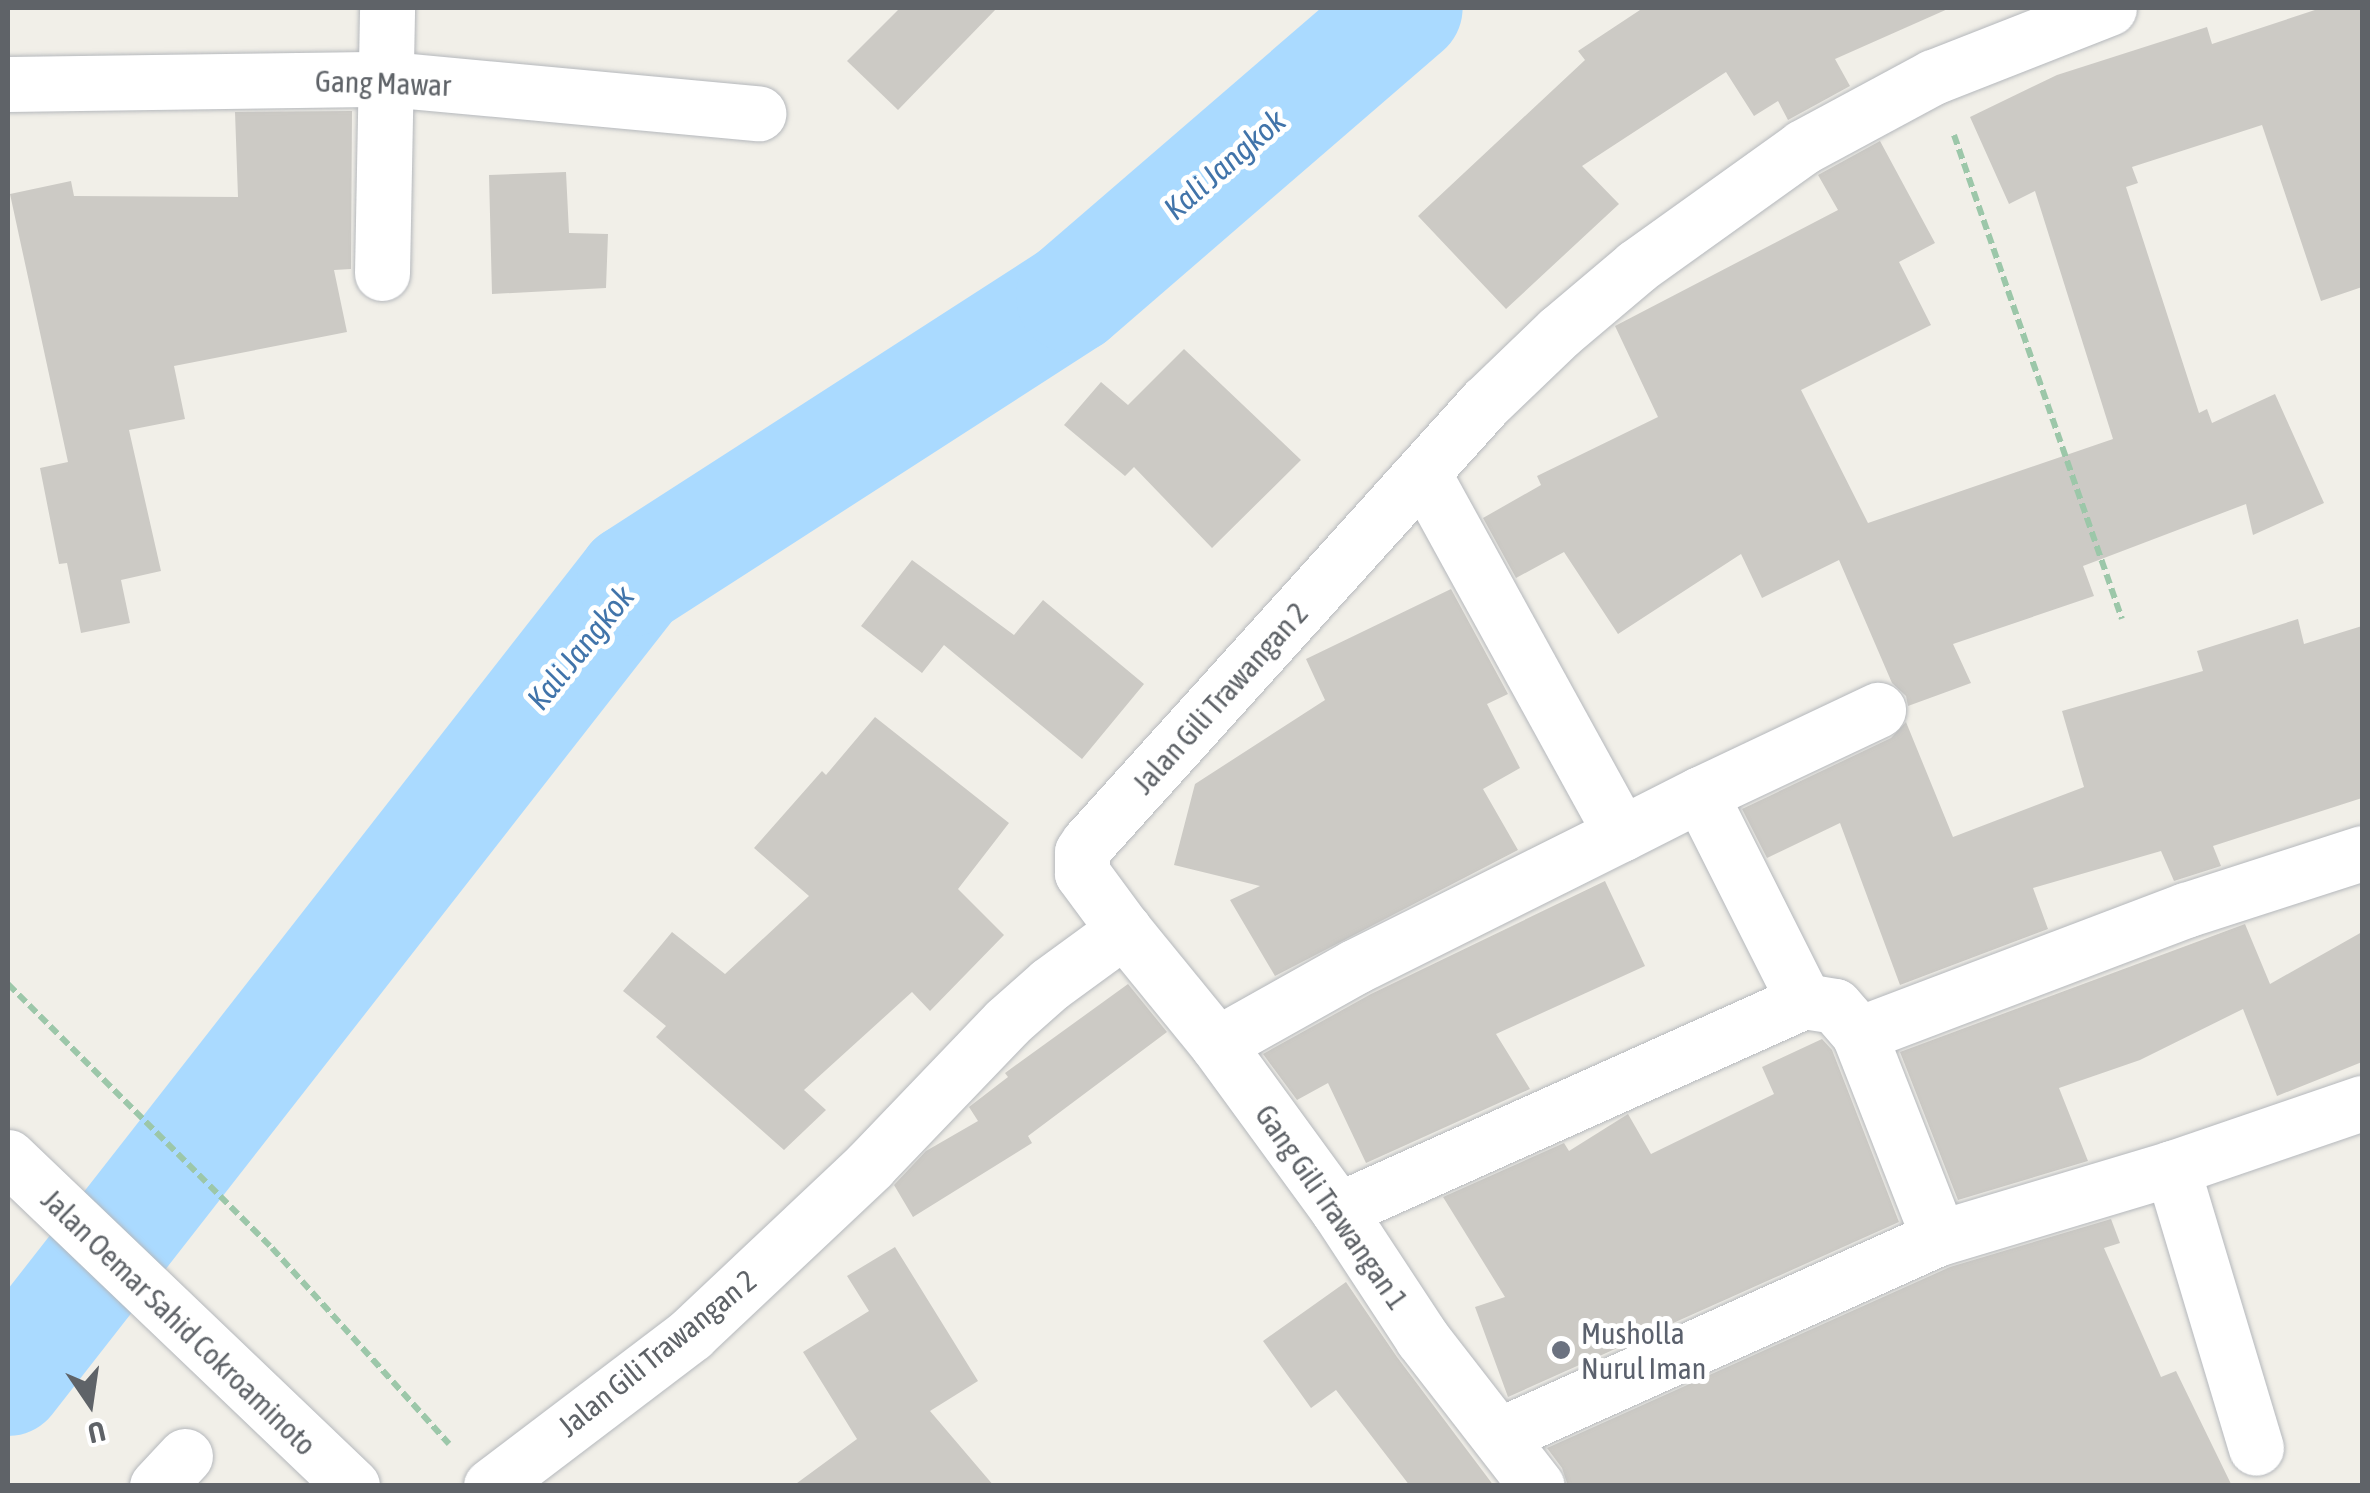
<!DOCTYPE html>
<html>
<head>
<meta charset="utf-8">
<style>
  body { margin:0 }
  #map { position:relative; width:2370px; height:1493px; overflow:hidden; background:#f1efe8; font-family:"Asap Condensed",sans-serif }
  div>[style] { position:absolute }
  .river>* { height:112px; margin:-56px; padding:0 56px; transform-origin:56px; border-radius:56px; background:#aadaff }
  .building>* { inset:0; background:#cccac5 }
  .path>* { height:6px; margin-top:-3px; transform-origin:0; background:repeating-linear-gradient(90deg,#9cc7a9 0 10px,transparent 0 15px) }
  .roads { filter:drop-shadow(0 0 2px #b5b8bc) drop-shadow(0 0 2px #b5b8bc) }
  .minor>* { height:55px; margin:-27.5px; padding:0 27.5px; transform-origin:27.5px; border-radius:27.5px; background:#fff }
  .dots>* { width:28px; height:28px; translate:-50% -50%; box-sizing:border-box; border:5px solid #fff; border-radius:50% }
  span { translate:-50% -50%; white-space:nowrap; text-align:center; line-height:1.15; -webkit-text-stroke:10px #fff; paint-order:stroke }
  .street-label { font-size:30px; color:#5f6368 }
  .worship-label { font-size:30px; color:#5b616d }
  .left { translate:0 -50%; text-align:left }
  .water-label { font-size:32px; color:#4174aa; font-style:italic }
  .frame { position:absolute; inset:0; border:10px solid #5f6368; pointer-events:none }
  .north { position:absolute; left:40px; top:1353px; width:100px; height:100px; -webkit-text-stroke:8px #fff; paint-order:stroke; rotate:167deg; font-size:28px; font-weight:700; line-height:40px; text-align:center; color:#5f6368 }
  .north::after { content:''; display:block; margin:auto; width:35px; height:45px; background:#5f6368; clip-path:polygon(50% 0,100% 100%,50% 72%,0 100%) }
</style>
</head>
<body>
<div id="map">
  <div class="river">
    <i style="left:8px;top:1380px;width:1015px;rotate:-52deg"></i>
    <i style="left:633px;top:580px;width:522px;rotate:-32.81deg"></i>
    <i style="left:1072px;top:297px;width:442px;rotate:-40.8deg"></i>
  </div>
  <div class="building">
    <i style="clip-path:polygon(900px 8px,997px 8px,898px 110px,847px 61px)"></i>
    <i style="clip-path:polygon(1643px 8px,1950px 8px,1835px 59px,1850px 86px,1788px 120px,1778px 101px,1754px 116px,1726px 72px,1582px 166px,1619px 204px,1506px 309px,1418px 216px,1585px 60px,1578px 51px)"></i>
    <i style="clip-path:polygon(2321px 8px,2362px 8px,2362px 287px,2321px 301px,2262px 125px,2132px 167px,2138px 183px,2126px 187px,2199px 413px,2207px 409px,2212px 423px,2275px 394px,2324px 503px,2253px 535px,2246px 504px,2083px 566px,2094px 596px,1953px 644px,1971px 683px,1908px 706px,1906px 696px,1892px 683px,1839px 560px,1762px 598px,1741px 554px,1618px 634px,1564px 552px,1516px 578px,1483px 518px,1541px 485px,1537px 476px,1658px 417px,1615px 326px,1838px 210px,1818px 175px,1880px 141px,1935px 243px,1899px 262px,1931px 325px,1801px 390px,1868px 523px,2113px 439px,2035px 191px,2009px 204px,1970px 117px,2057px 75px,2207px 27px,2212px 44px)"></i>
    <i style="clip-path:polygon(352px 111px,351px 269px,334px 270px,347px 332px,174px 366px,185px 419px,129px 430px,161px 571px,121px 580px,130px 623px,81px 633px,67px 563px,59px 564px,40px 468px,68px 462px,10px 194px,71px 181px,74px 196px,238px 197px,235px 112px)"></i>
    <i style="clip-path:polygon(566px 172px,569px 233px,608px 234px,606px 288px,492px 294px,489px 175px)"></i>
    <i style="clip-path:polygon(1184px 349px,1301px 460px,1212px 548px,1134px 467px,1125px 476px,1064px 425px,1101px 382px,1128px 405px)"></i>
    <i style="clip-path:polygon(912px 560px,1014px 635px,1043px 600px,1144px 684px,1082px 759px,944px 645px,922px 673px,861px 626px)"></i>
    <i style="clip-path:polygon(1451px 589px,1508px 694px,1487px 704px,1520px 768px,1483px 789px,1518px 850px,1275px 976px,1230px 900px,1260px 886px,1174px 865px,1195px 784px,1325px 700px,1306px 659px)"></i>
    <i style="clip-path:polygon(2298px 619px,2304px 644px,2362px 626px,2362px 798px,2213px 846px,2221px 866px,2174px 881px,2161px 851px,2033px 888px,2048px 929px,1900px 985px,1840px 823px,1767px 858px,1742px 809px,1891px 738px,1906px 722px,1953px 837px,2084px 787px,2062px 711px,2203px 671px,2197px 651px)"></i>
    <i style="clip-path:polygon(875px 717px,1009px 823px,958px 889px,1004px 935px,930px 1011px,912px 992px,804px 1090px,826px 1110px,784px 1150px,656px 1037px,666px 1026px,623px 991px,672px 932px,725px 974px,809px 896px,754px 848px,822px 771px,826px 775px)"></i>
    <i style="clip-path:polygon(1605px 881px,1645px 966px,1496px 1034px,1530px 1089px,1366px 1163px,1328px 1083px,1297px 1100px,1263px 1054px,1371px 994px)"></i>
    <i style="clip-path:polygon(2245px 924px,2270px 984px,2362px 932px,2362px 1062px,2277px 1096px,2243px 1009px,2140px 1060px,2059px 1088px,2088px 1161px,1958px 1200px,1900px 1052px)"></i>
    <i style="clip-path:polygon(1128px 984px,1167px 1032px,1028px 1136px,1032px 1143px,913px 1217px,894px 1185px,926px 1151px,978px 1121px,969px 1107px,1008px 1077px,1005px 1073px)"></i>
    <i style="clip-path:polygon(1822px 1039px,1832px 1050px,1899px 1222px,1508px 1397px,1475px 1307px,1505px 1297px,1443px 1197px,1564px 1143px,1569px 1151px,1628px 1114px,1651px 1154px,1774px 1094px,1762px 1067px)"></i>
    <i style="clip-path:polygon(2111px 1219px,2120px 1243px,2104px 1248px,2161px 1377px,2176px 1371px,2232px 1486px,1568px 1486px,1562px 1468px,1547px 1448px,1950px 1267px)"></i>
    <i style="clip-path:polygon(895px 1247px,978px 1381px,930px 1411px,994px 1486px,793px 1486px,857px 1439px,803px 1352px,869px 1311px,847px 1276px)"></i>
    <i style="clip-path:polygon(1346px 1282px,1397px 1357px,1494px 1486px,1410px 1486px,1336px 1390px,1311px 1408px,1263px 1341px)"></i>
  </div>
  <div class="path">
    <i style="left:1954px;top:135px;width:512px;rotate:70.86deg"></i>
    <i style="left:8px;top:984px;width:373px;rotate:45deg"></i>
    <i style="left:272px;top:1248px;width:264px;rotate:47.9deg"></i>
  </div>
  <div class="roads">
    <div class="minor">
      <i style="left:8px;top:84px;width:380px;rotate:-0.8deg"></i>
      <i style="left:388px;top:79px;width:372px;rotate:5.3deg"></i>
      <i style="left:382px;top:273px;width:265px;rotate:-88.9deg"></i>
      <i style="left:1424px;top:475px;width:409px;rotate:61.2deg"></i>
      <i style="left:1621px;top:834px;width:89px;rotate:-26.9deg"></i>
      <i style="left:1700px;top:794px;width:232px;rotate:63.3deg"></i>
      <i style="left:1804px;top:1001px;width:31px;rotate:9deg"></i>
      <i style="left:1835px;top:1006px;width:37px;rotate:49deg"></i>
      <i style="left:1859px;top:1034px;width:350px;rotate:-20.8deg"></i>
      <i style="left:2186px;top:910px;width:185px;rotate:-17.9deg"></i>
      <i style="left:1700px;top:794px;width:197px;rotate:-25.3deg"></i>
      <i style="left:1124px;top:930px;width:147px;rotate:50.8deg"></i>
      <i style="left:1217px;top:1044px;width:205px;rotate:53.9deg"></i>
      <i style="left:1338px;top:1210px;width:153px;rotate:56.7deg"></i>
      <i style="left:1422px;top:1338px;width:187px;rotate:52.2deg"></i>
      <i style="left:1859px;top:1034px;width:219px;rotate:68.6deg"></i>
      <i style="left:1217px;top:1044px;width:159px;rotate:-29.3deg"></i>
      <i style="left:1356px;top:966px;width:296px;rotate:-26.5deg"></i>
      <i style="left:8px;top:1157px;width:476px;rotate:43.7deg"></i>
      <i style="left:2172px;top:1168px;width:292px;rotate:73.3deg"></i>
      <i style="left:1338px;top:1210px;width:511px;rotate:-24.16deg"></i>
      <i style="left:1500px;top:1435px;width:481px;rotate:-24.2deg"></i>
      <i style="left:1939px;top:1238px;width:243px;rotate:-16.7deg"></i>
      <i style="left:2172px;top:1168px;width:201px;rotate:-18.9deg"></i>
      <i style="left:157px;top:1486px;width:41px;rotate:-47deg"></i>
      <i style="left:491px;top:1486px;width:251px;rotate:-37.2deg"></i>
      <i style="left:691px;top:1334px;width:245px;rotate:-43.3deg"></i>
      <i style="left:869px;top:1166px;width:199px;rotate:-46.2deg"></i>
      <i style="left:1007px;top:1022px;width:57px;rotate:-41.5deg"></i>
      <i style="left:1050px;top:984px;width:92px;rotate:-36.1deg"></i>
      <i style="left:1124px;top:930px;width:71px;rotate:-126.4deg"></i>
      <i style="left:1082px;top:873px;width:21px;rotate:-90deg"></i>
      <i style="left:1082px;top:852px;width:11px;rotate:-56deg"></i>
      <i style="left:1088px;top:843px;width:593px;rotate:-47.94deg"></i>
      <i style="left:1485px;top:403px;width:103px;rotate:-43.8deg"></i>
      <i style="left:1559px;top:332px;width:102px;rotate:-40.2deg"></i>
      <i style="left:1637px;top:266px;width:204px;rotate:-35.6deg"></i>
      <i style="left:1803px;top:147px;width:148px;rotate:-28.3deg"></i>
      <i style="left:1933px;top:77px;width:189px;rotate:-21.4deg"></i>
    </div>
  </div>
  <div class="dots">
    <i style="left:1561px;top:1350px;background:#6b7280"></i>
  </div>
  <div class="street-label">
    <span style="left:383px;top:83px;rotate:2deg">Gang Mawar</span>
    <span style="left:1220px;top:698px;rotate:-48deg">Jalan Gili Trawangan 2</span>
    <span style="left:1332px;top:1207px;rotate:55deg">Gang Gili Trawangan 1</span>
    <span style="left:179px;top:1322px;rotate:44deg">Jalan Oemar Sahid Cokroaminoto</span>
    <span style="left:657px;top:1353px;rotate:-39deg">Jalan Gili Trawangan 2</span>
  </div>
  <div class="worship-label">
    <span class="left" style="left:1581px;top:1350px">Musholla<br>Nurul Iman</span>
  </div>
  <div class="water-label">
    <span style="left:1225px;top:165px;rotate:-41deg">Kali Jangkok</span>
    <span style="left:581px;top:648px;rotate:-51deg">Kali Jangkok</span>
  </div>
  <div class="frame"></div>
  <div class="north">U</div>
</div>
</body>
</html>
